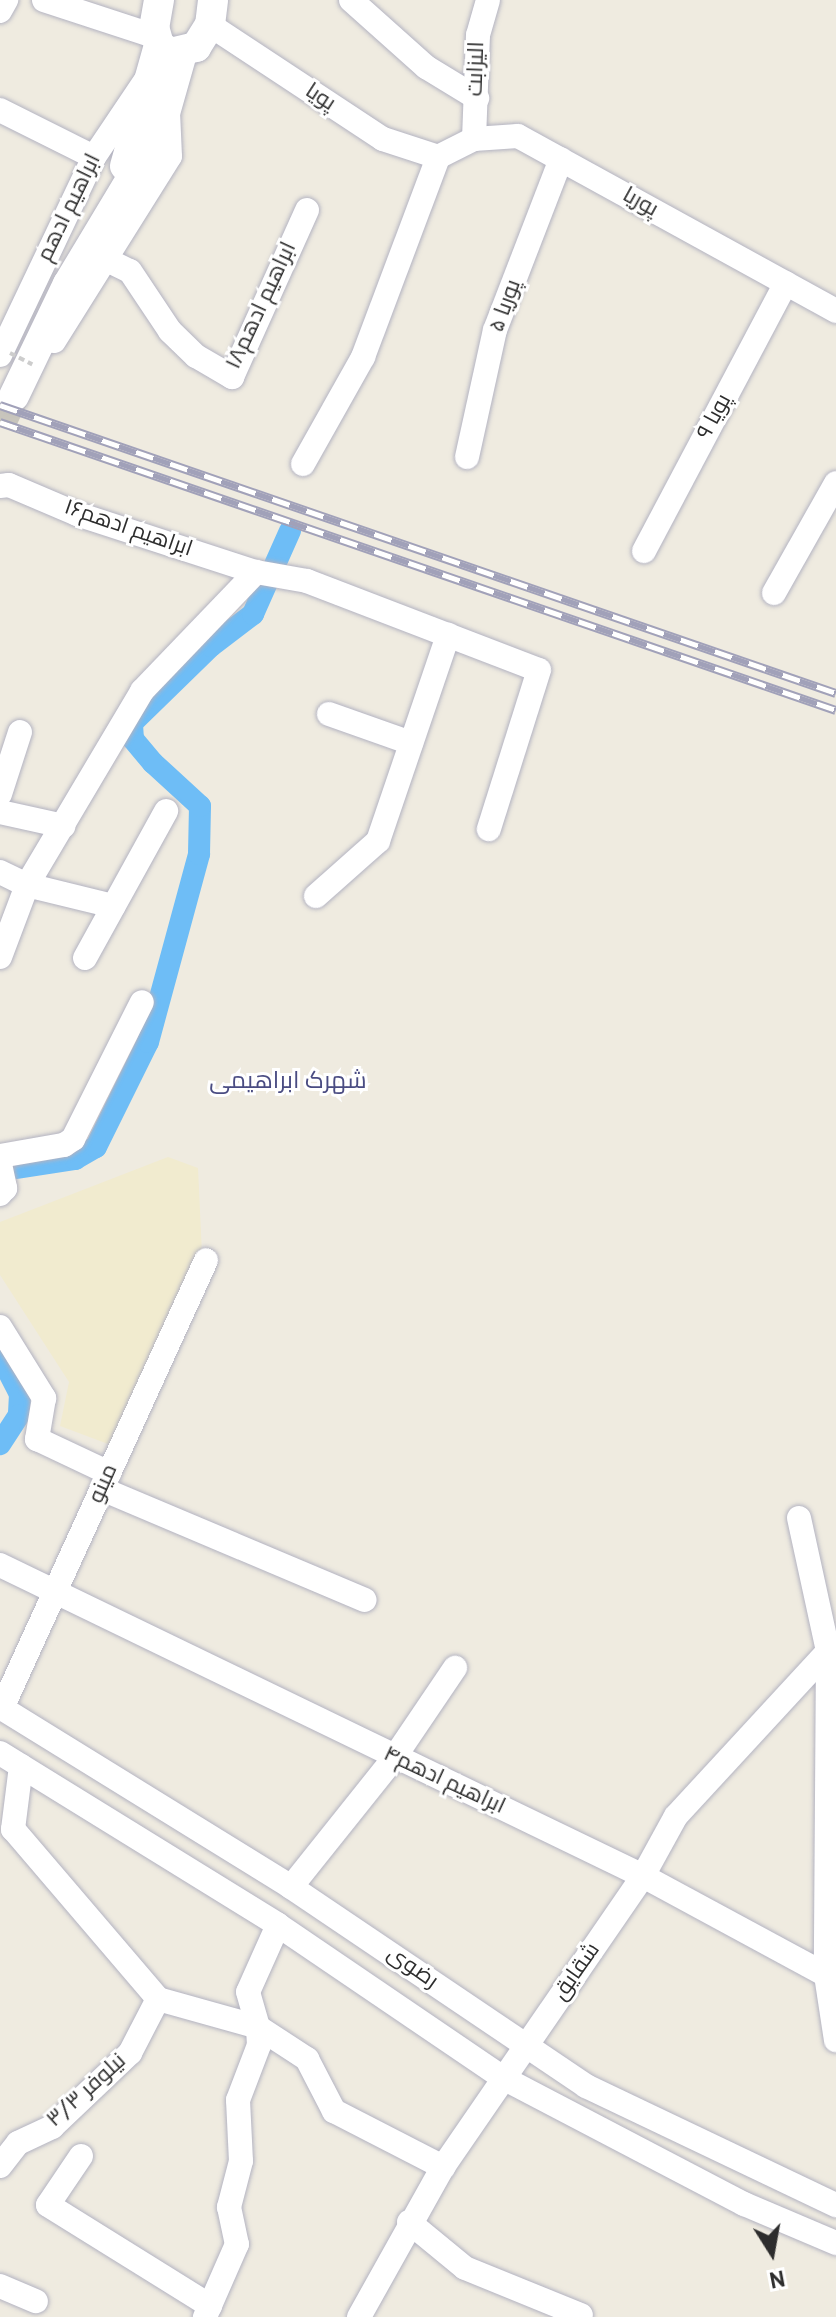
<!DOCTYPE html>
<html>
<head>
<meta charset="utf-8">
<style>
  body { margin:0 }
  #map { position:relative; width:836px; height:2317px; overflow:hidden; background:#efebe0; font-family:Overpass,Cairo,sans-serif }
  div>[style] { position:absolute }
  .education>* { inset:0; background:#f1ebcf }
  .canal>* { height:22px; margin:-11px; padding:0 11px; transform-origin:11px; border-radius:11px; background:#6ebdf6 }
  .tertiary-tunnel>* { height:30px; margin-top:-15px; transform-origin:0; background:repeating-linear-gradient(90deg,#c8c5bc 0 30px,transparent 0 45px) }
  .roads { filter:drop-shadow(0 0 2px #b3b3c1) drop-shadow(0 0 2px #b3b3c1) }
  .minor>* { height:24px; margin:-12px; padding:0 12px; transform-origin:12px; border-radius:12px; background:#fff }
  .tertiary>* { height:30px; margin:-15px; padding:0 15px; transform-origin:15px; border-radius:15px; background:#fff }
  .rail>* { height:9px; margin-top:-4.5px; transform-origin:0; background:repeating-linear-gradient(90deg,#fff 0 18px,#a1a1b9 0 36px); box-sizing:border-box; border-block:2px solid #a1a1b9 }
  .path-bridge>* { height:4px; margin-top:-2px; transform-origin:0; background:repeating-linear-gradient(90deg,#cdcdcd 0 6px,transparent 0 10px) }
  span { translate:-50% -50%; white-space:nowrap; text-align:center; line-height:1.15; -webkit-text-stroke:6px #fff; paint-order:stroke }
  .street-label { font-size:22px; color:#2d2d2d }
  .neighbourhood-label { font-size:24px; color:#4a4c82 }
  .north { position:absolute; left:732px; top:2213px; width:80px; height:80px; -webkit-text-stroke:6px #fff; paint-order:stroke; rotate:169deg; font-size:22px; font-weight:700; line-height:32px; text-align:center; color:#2d2d2d }
  .north::after { content:''; display:block; margin:auto; width:28px; height:36px; background:#2d2d2d; clip-path:polygon(50% 0,100% 100%,50% 72%,0 100%) }
</style>
</head>
<body>
<div id="map">
  <div class="education">
    <i style="clip-path:polygon(168px 1157px,198px 1168px,202px 1254px,116px 1447px,60px 1426px,69px 1382px,0 1275px,0 1222px)"></i>
  </div>
  <div class="canal">
    <i style="left:17px;top:1168px;width:59px;rotate:-8.8deg"></i>
    <i style="left:75px;top:1159px;width:24px;rotate:-30deg"></i>
    <i style="left:96px;top:1147px;width:117px;rotate:-63.7deg"></i>
    <i style="left:148px;top:1042px;width:195px;rotate:-74.8deg"></i>
    <i style="left:199px;top:854px;width:48px;rotate:-88.8deg"></i>
    <i style="left:200px;top:806px;width:64px;rotate:-137.5deg"></i>
    <i style="left:153px;top:763px;width:31px;rotate:-130deg"></i>
    <i style="left:133px;top:739px;width:16px;rotate:-94deg"></i>
    <i style="left:132px;top:723px;width:110px;rotate:-44.3deg"></i>
    <i style="left:211px;top:646px;width:53px;rotate:-37.3deg"></i>
    <i style="left:253px;top:614px;width:91px;rotate:-66deg"></i>
    <i style="left:0;top:1355px;width:44px;rotate:62.9deg"></i>
    <i style="left:20px;top:1394px;width:21px;rotate:93deg"></i>
    <i style="left:19px;top:1415px;width:35px;rotate:123deg"></i>
  </div>
  <div class="tertiary-tunnel">
    <i style="left:0;top:425px;width:32px;rotate:-64deg"></i>
  </div>
  <div class="roads">
    <div class="minor">
      <i style="left:44px;top:0;width:119px;rotate:18.1deg"></i>
      <i style="left:351px;top:0;width:101px;rotate:41.8deg"></i>
      <i style="left:426px;top:67px;width:60px;rotate:31.3deg"></i>
      <i style="left:0;top:11px;width:13px;rotate:-61deg"></i>
      <i style="left:210px;top:25px;width:207px;rotate:33.4deg"></i>
      <i style="left:383px;top:139px;width:58px;rotate:18.1deg"></i>
      <i style="left:0;top:110px;width:105px;rotate:26.6deg"></i>
      <i style="left:474px;top:139px;width:104px;rotate:-87.8deg"></i>
      <i style="left:478px;top:35px;width:36px;rotate:-74deg"></i>
      <i style="left:438px;top:157px;width:40px;rotate:-26.6deg"></i>
      <i style="left:474px;top:139px;width:44px;rotate:-3.9deg"></i>
      <i style="left:518px;top:136px;width:363px;rotate:28.8deg"></i>
      <i style="left:107px;top:260px;width:25px;rotate:26deg"></i>
      <i style="left:130px;top:271px;width:72px;rotate:56.3deg"></i>
      <i style="left:170px;top:331px;width:36px;rotate:44deg"></i>
      <i style="left:196px;top:356px;width:42px;rotate:30.3deg"></i>
      <i style="left:232px;top:377px;width:183px;rotate:-65.8deg"></i>
      <i style="left:54px;top:341px;width:218px;rotate:-57.9deg"></i>
      <i style="left:170px;top:156px;width:44px;rotate:-92.6deg"></i>
      <i style="left:0;top:355px;width:219px;rotate:-64.6deg"></i>
      <i style="left:94px;top:157px;width:92px;rotate:-56.1deg"></i>
      <i style="left:467px;top:457px;width:130px;rotate:-77.6deg"></i>
      <i style="left:495px;top:330px;width:183px;rotate:-68.9deg"></i>
      <i style="left:303px;top:464px;width:123px;rotate:-60.7deg"></i>
      <i style="left:363px;top:357px;width:214px;rotate:-69.4deg"></i>
      <i style="left:0;top:486px;width:9px;rotate:-6deg"></i>
      <i style="left:9px;top:485px;width:74px;rotate:23.1deg"></i>
      <i style="left:77px;top:514px;width:188px;rotate:18deg"></i>
      <i style="left:256px;top:572px;width:52px;rotate:10deg"></i>
      <i style="left:307px;top:581px;width:248px;rotate:21deg"></i>
      <i style="left:539px;top:670px;width:167px;rotate:107.5deg"></i>
      <i style="left:644px;top:551px;width:303px;rotate:-62.1deg"></i>
      <i style="left:774px;top:593px;width:126px;rotate:-60.6deg"></i>
      <i style="left:329px;top:714px;width:87px;rotate:19.5deg"></i>
      <i style="left:0;top:794px;width:65px;rotate:-72.1deg"></i>
      <i style="left:0;top:812px;width:65px;rotate:12.5deg"></i>
      <i style="left:0;top:872px;width:30px;rotate:26deg"></i>
      <i style="left:27px;top:885px;width:89px;rotate:13.7deg"></i>
      <i style="left:316px;top:896px;width:83px;rotate:-41.6deg"></i>
      <i style="left:378px;top:841px;width:218px;rotate:-71.2deg"></i>
      <i style="left:0;top:957px;width:77px;rotate:-69.4deg"></i>
      <i style="left:27px;top:885px;width:226px;rotate:-59.3deg"></i>
      <i style="left:142px;top:691px;width:165px;rotate:-46.2deg"></i>
      <i style="left:85px;top:958px;width:168px;rotate:-61.1deg"></i>
      <i style="left:0;top:1156px;width:65px;rotate:-9.8deg"></i>
      <i style="left:64px;top:1145px;width:11px;rotate:-34deg"></i>
      <i style="left:73px;top:1139px;width:153px;rotate:-63.3deg"></i>
      <i style="left:0;top:1164px;width:25px;rotate:78deg"></i>
      <i style="left:5px;top:1188px;width:8px;rotate:130deg"></i>
      <i style="left:0;top:1327px;width:84px;rotate:58.2deg"></i>
      <i style="left:44px;top:1398px;width:42px;rotate:99.7deg"></i>
      <i style="left:37px;top:1439px;width:80px;rotate:25.3deg"></i>
      <i style="left:102px;top:1489px;width:285px;rotate:22.9deg"></i>
      <i style="left:799px;top:1518px;width:136px;rotate:77.7deg"></i>
      <i style="left:828px;top:1651px;width:324px;rotate:90.4deg"></i>
      <i style="left:826px;top:1975px;width:10px;rotate:11deg"></i>
      <i style="left:0;top:1565px;width:714px;rotate:25.81deg"></i>
      <i style="left:643px;top:1876px;width:208px;rotate:28.4deg"></i>
      <i style="left:826px;top:1975px;width:66px;rotate:81.3deg"></i>
      <i style="left:0;top:1707px;width:342px;rotate:31.7deg"></i>
      <i style="left:291px;top:1887px;width:356px;rotate:34deg"></i>
      <i style="left:586px;top:2086px;width:277px;rotate:25.5deg"></i>
      <i style="left:2px;top:1708px;width:492px;rotate:-65.5deg"></i>
      <i style="left:0;top:1753px;width:327px;rotate:31.7deg"></i>
      <i style="left:278px;top:1925px;width:272px;rotate:34.2deg"></i>
      <i style="left:503px;top:2078px;width:272px;rotate:27.6deg"></i>
      <i style="left:744px;top:2204px;width:100px;rotate:23deg"></i>
      <i style="left:21px;top:1766px;width:64px;rotate:97.2deg"></i>
      <i style="left:13px;top:1829px;width:223px;rotate:49.5deg"></i>
      <i style="left:158px;top:1999px;width:104px;rotate:15.6deg"></i>
      <i style="left:258px;top:2027px;width:18px;rotate:87deg"></i>
      <i style="left:259px;top:2045px;width:59px;rotate:110.9deg"></i>
      <i style="left:238px;top:2100px;width:61px;rotate:87.2deg"></i>
      <i style="left:241px;top:2161px;width:48px;rotate:104.6deg"></i>
      <i style="left:229px;top:2207px;width:38px;rotate:78deg"></i>
      <i style="left:237px;top:2244px;width:80px;rotate:113.7deg"></i>
      <i style="left:291px;top:1887px;width:165px;rotate:-51.4deg"></i>
      <i style="left:394px;top:1758px;width:109px;rotate:-55.9deg"></i>
      <i style="left:278px;top:1925px;width:73px;rotate:114.1deg"></i>
      <i style="left:248px;top:1992px;width:36px;rotate:74deg"></i>
      <i style="left:258px;top:2027px;width:59px;rotate:33.1deg"></i>
      <i style="left:307px;top:2059px;width:59px;rotate:62.6deg"></i>
      <i style="left:334px;top:2111px;width:123px;rotate:27.2deg"></i>
      <i style="left:81px;top:2156px;width:59px;rotate:124deg"></i>
      <i style="left:48px;top:2205px;width:191px;rotate:31.9deg"></i>
      <i style="left:0;top:2166px;width:29px;rotate:-52deg"></i>
      <i style="left:18px;top:2143px;width:38px;rotate:-25deg"></i>
      <i style="left:52px;top:2127px;width:108px;rotate:-43.5deg"></i>
      <i style="left:130px;top:2053px;width:61px;rotate:-62.6deg"></i>
      <i style="left:409px;top:2222px;width:72px;rotate:39.4deg"></i>
      <i style="left:465px;top:2268px;width:125px;rotate:22.1deg"></i>
      <i style="left:0;top:2286px;width:39px;rotate:23deg"></i>
      <i style="left:359px;top:2317px;width:172px;rotate:-60.8deg"></i>
      <i style="left:443px;top:2167px;width:353px;rotate:-55.5deg"></i>
      <i style="left:643px;top:1876px;width:68px;rotate:-61.2deg"></i>
      <i style="left:676px;top:1816px;width:224px;rotate:-47.3deg"></i>
    </div>
    <div class="tertiary">
      <i style="left:159px;top:0;width:27px;rotate:100deg"></i>
      <i style="left:154px;top:27px;width:19px;rotate:74deg"></i>
      <i style="left:159px;top:45px;width:14px;rotate:36deg"></i>
      <i style="left:170px;top:53px;width:27px;rotate:-13deg"></i>
      <i style="left:196px;top:47px;width:26px;rotate:-58deg"></i>
      <i style="left:210px;top:25px;width:25px;rotate:-83deg"></i>
      <i style="left:125px;top:166px;width:126px;rotate:-74.3deg"></i>
      <i style="left:14px;top:396px;width:124px;rotate:-64.3deg"></i>
      <i style="left:68px;top:284px;width:179px;rotate:-59deg"></i>
      <i style="left:160px;top:131px;width:81px;rotate:-74.2deg"></i>
    </div>
  </div>
  <div class="rail">
    <i style="left:0;top:405px;width:884px;rotate:19.01deg"></i>
    <i style="left:0;top:422px;width:884px;rotate:19.01deg"></i>
  </div>
  <div class="path-bridge">
    <i style="left:10px;top:353px;width:25px;rotate:27deg"></i>
  </div>
  <div class="street-label">
    <span style="left:477px;top:69px;rotate:-88deg">الیزابت</span>
    <span style="left:320px;top:98px;rotate:33deg">پویا</span>
    <span style="left:640px;top:203px;rotate:29deg">پوریا</span>
    <span style="left:70px;top:208px;rotate:-64deg">ابراهیم ادهم</span>
    <span style="left:262px;top:306px;rotate:-65deg">ابراهیم ادهم۱۸</span>
    <span style="left:506px;top:306px;rotate:-70deg">پوریا ۵</span>
    <span style="left:715px;top:417px;rotate:-62deg">پویا ۹</span>
    <span style="left:128px;top:529px;rotate:19deg">ابراهیم ادهم۱۶</span>
    <span style="left:104px;top:1484px;rotate:-66deg">مینو</span>
    <span style="left:444px;top:1781px;rotate:25deg">ابراهیم ادهم۴</span>
    <span style="left:412px;top:1968px;rotate:35deg">رضوی</span>
    <span style="left:577px;top:1972px;rotate:-55deg">شقایق</span>
    <span style="left:87px;top:2091px;rotate:-42deg">نیلوفر ۳/۳</span>
  </div>
  <div class="neighbourhood-label">
    <span style="left:288px;top:1083px">شهرک ابراهیمی</span>
  </div>
  <div class="north">N</div>
</div>
</body>
</html>
